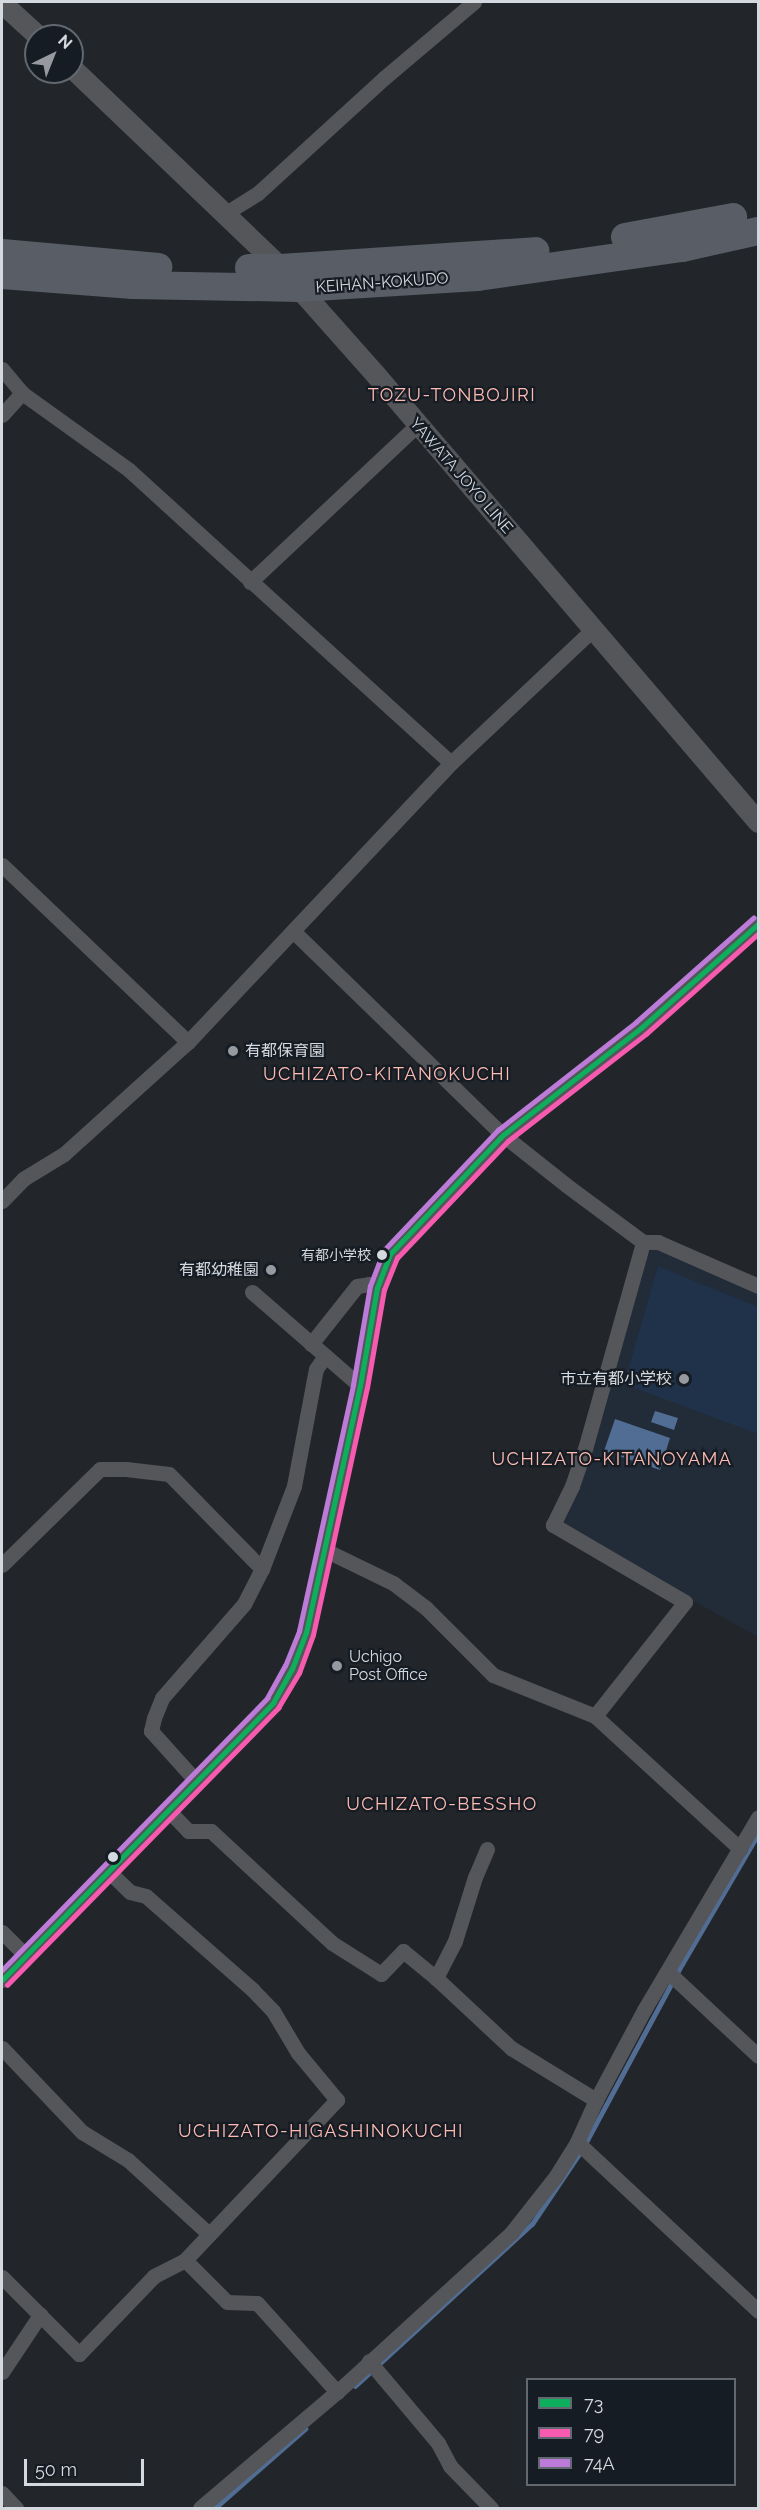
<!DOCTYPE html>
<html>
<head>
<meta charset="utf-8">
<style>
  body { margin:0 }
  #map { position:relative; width:760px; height:2510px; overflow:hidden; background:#22262a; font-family:Raleway,"Noto Sans JP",sans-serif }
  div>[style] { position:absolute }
  .built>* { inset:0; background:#222b38 }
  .green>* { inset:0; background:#20314a }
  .water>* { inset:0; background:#516d94 }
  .stream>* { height:4.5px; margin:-2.25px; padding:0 2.25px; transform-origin:2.25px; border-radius:2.25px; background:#516d94 }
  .street>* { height:15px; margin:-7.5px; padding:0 7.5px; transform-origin:7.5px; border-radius:7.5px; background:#54565a }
  .secondary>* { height:21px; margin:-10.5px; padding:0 10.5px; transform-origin:10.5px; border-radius:10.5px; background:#54565a }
  .highway>* { height:28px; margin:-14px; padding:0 14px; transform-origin:14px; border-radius:14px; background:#585d66 }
  .bus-1>* { height:4.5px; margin:-2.25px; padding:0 2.25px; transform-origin:2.25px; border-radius:2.25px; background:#0daf5c }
  .bus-2>* { height:4.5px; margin:-2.25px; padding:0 2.25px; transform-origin:2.25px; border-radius:2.25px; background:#f75aaf }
  .bus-3>* { height:4.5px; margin:-2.25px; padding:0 2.25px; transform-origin:2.25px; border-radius:2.25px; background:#bd7bd9 }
  .dots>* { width:16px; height:16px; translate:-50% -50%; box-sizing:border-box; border:3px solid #161c24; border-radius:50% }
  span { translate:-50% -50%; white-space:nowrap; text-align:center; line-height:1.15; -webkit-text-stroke:4.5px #161c24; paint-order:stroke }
  .bus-label { font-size:14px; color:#d4d9df }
  .right { translate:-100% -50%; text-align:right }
  .street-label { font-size:16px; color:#d4d9df }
  .poi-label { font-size:16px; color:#d4d9df }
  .left { translate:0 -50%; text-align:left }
  .neighbourhood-label { font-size:18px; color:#ffbbb2; letter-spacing:1.5px }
  .frame { position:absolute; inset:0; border:3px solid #d4d9df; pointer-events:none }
  .legend { position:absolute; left:526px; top:2378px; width:210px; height:108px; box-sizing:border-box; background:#161c24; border:2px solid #62686f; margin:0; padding:8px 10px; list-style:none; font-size:18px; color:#d4d9df }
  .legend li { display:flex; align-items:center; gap:12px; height:30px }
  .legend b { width:30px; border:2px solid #62686f }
  .north { position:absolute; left:24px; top:24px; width:60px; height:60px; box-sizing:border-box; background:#161c24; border:2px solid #62686f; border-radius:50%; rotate:43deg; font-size:16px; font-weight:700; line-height:24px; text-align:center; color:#d4d9df }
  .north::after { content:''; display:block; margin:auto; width:21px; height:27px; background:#969aa0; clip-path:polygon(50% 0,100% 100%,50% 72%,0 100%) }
  .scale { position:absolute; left:24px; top:2459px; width:120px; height:27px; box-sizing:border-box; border:3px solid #d4d9df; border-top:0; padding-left:8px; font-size:18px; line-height:21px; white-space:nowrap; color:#d4d9df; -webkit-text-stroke:4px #161c24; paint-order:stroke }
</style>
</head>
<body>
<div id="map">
  <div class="built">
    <i style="clip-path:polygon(654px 1247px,758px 1291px,758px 1637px,568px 1531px,561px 1519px,643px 1260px)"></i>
  </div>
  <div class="green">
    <i style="clip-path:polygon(658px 1266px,758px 1307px,758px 1434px,624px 1384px)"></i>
  </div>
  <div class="water">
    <i style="clip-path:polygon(655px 1411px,678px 1418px,674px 1430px,651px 1422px)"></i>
    <i style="clip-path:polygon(615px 1419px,670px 1438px,660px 1470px,604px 1451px)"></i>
  </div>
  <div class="stream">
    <i style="left:585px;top:2144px;width:204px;rotate:-61.7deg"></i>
    <i style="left:682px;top:1964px;width:151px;rotate:-59.7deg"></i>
    <i style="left:355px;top:2386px;width:240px;rotate:-42.5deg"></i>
    <i style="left:532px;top:2224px;width:88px;rotate:-56.1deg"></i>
    <i style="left:215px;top:2508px;width:120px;rotate:-41.3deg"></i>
  </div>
  <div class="street">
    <i style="left:226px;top:213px;width:38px;rotate:-32deg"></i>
    <i style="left:258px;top:193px;width:171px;rotate:-42.4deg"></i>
    <i style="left:384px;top:78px;width:118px;rotate:-40.2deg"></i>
    <i style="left:2px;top:369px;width:31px;rotate:50deg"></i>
    <i style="left:22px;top:393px;width:132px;rotate:35.7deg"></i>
    <i style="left:129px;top:470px;width:435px;rotate:42.3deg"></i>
    <i style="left:2px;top:415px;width:30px;rotate:-48deg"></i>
    <i style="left:250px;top:582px;width:229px;rotate:-43.2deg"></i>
    <i style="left:2px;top:865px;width:257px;rotate:43.6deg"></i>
    <i style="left:293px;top:931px;width:293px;rotate:44.2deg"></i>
    <i style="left:503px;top:1135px;width:80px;rotate:38.4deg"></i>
    <i style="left:566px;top:1185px;width:96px;rotate:36.5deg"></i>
    <i style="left:643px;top:1242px;width:15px"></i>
    <i style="left:658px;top:1242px;width:109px;rotate:23.7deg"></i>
    <i style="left:2px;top:1201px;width:30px;rotate:-46deg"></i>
    <i style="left:23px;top:1179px;width:48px;rotate:-31.4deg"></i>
    <i style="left:64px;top:1154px;width:167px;rotate:-42.1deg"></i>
    <i style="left:188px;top:1042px;width:383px;rotate:-46.7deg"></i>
    <i style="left:451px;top:763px;width:195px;rotate:-43.3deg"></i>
    <i style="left:252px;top:1292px;width:143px;rotate:41deg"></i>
    <i style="left:311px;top:1344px;width:74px;rotate:-51.6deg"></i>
    <i style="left:357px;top:1286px;width:12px;rotate:-9deg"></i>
    <i style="left:369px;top:1284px;width:9px;rotate:27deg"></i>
    <i style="left:325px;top:1550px;width:76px;rotate:25.9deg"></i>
    <i style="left:393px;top:1583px;width:41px;rotate:37.1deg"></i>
    <i style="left:426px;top:1608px;width:95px;rotate:45deg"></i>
    <i style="left:493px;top:1675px;width:110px;rotate:21.9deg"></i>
    <i style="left:595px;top:1716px;width:197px;rotate:42.5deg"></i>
    <i style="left:2px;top:1565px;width:137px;rotate:-44.4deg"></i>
    <i style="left:100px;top:1469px;width:26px"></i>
    <i style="left:126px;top:1469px;width:43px;rotate:6.6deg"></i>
    <i style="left:169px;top:1474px;width:133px;rotate:45.6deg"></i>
    <i style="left:595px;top:1716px;width:145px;rotate:-51.7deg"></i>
    <i style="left:685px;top:1602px;width:153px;rotate:-149.7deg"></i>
    <i style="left:553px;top:1525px;width:43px;rotate:-64deg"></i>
    <i style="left:572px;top:1486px;width:39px;rotate:-71deg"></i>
    <i style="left:585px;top:1449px;width:215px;rotate:-74.3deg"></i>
    <i style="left:197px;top:1782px;width:69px;rotate:-132deg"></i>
    <i style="left:151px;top:1731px;width:13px;rotate:-77deg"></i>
    <i style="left:154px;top:1718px;width:22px;rotate:-68deg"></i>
    <i style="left:162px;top:1698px;width:125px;rotate:-48.9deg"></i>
    <i style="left:244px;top:1604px;width:39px;rotate:-63deg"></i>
    <i style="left:262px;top:1569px;width:89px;rotate:-68.9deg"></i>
    <i style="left:294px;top:1486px;width:119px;rotate:-79.4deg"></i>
    <i style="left:316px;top:1369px;width:16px;rotate:-55deg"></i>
    <i style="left:169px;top:1811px;width:28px;rotate:46deg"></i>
    <i style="left:188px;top:1831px;width:23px"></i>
    <i style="left:211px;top:1831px;width:165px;rotate:42.8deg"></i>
    <i style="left:332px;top:1943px;width:58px;rotate:32.3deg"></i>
    <i style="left:381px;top:1974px;width:32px;rotate:-46deg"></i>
    <i style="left:403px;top:1951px;width:43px;rotate:39.3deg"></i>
    <i style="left:487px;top:1849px;width:30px;rotate:113deg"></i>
    <i style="left:475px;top:1877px;width:67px;rotate:107.4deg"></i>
    <i style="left:455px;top:1941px;width:42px;rotate:117.2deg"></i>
    <i style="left:436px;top:1978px;width:103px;rotate:43deg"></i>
    <i style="left:511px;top:2048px;width:100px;rotate:31.5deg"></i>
    <i style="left:2px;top:1932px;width:34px;rotate:45deg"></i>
    <i style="left:668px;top:1972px;width:123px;rotate:43deg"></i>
    <i style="left:2px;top:1980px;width:388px;rotate:-45.6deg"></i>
    <i style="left:273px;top:1703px;width:39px;rotate:-61deg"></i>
    <i style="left:292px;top:1669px;width:39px;rotate:-69deg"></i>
    <i style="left:306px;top:1633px;width:253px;rotate:-77.7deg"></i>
    <i style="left:360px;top:1386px;width:99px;rotate:-80.2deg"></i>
    <i style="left:377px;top:1288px;width:36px;rotate:-69deg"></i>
    <i style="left:390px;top:1254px;width:19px;rotate:-51deg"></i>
    <i style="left:402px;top:1239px;width:145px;rotate:-45.8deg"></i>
    <i style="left:503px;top:1135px;width:175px;rotate:-37.8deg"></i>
    <i style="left:641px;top:1028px;width:157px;rotate:-41.6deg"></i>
    <i style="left:2px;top:2048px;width:116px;rotate:46.4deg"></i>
    <i style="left:82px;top:2132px;width:54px;rotate:31.3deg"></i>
    <i style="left:128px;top:2160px;width:110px;rotate:42.4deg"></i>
    <i style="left:577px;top:2142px;width:248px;rotate:43deg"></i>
    <i style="left:185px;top:2260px;width:59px;rotate:45deg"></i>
    <i style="left:227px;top:2302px;width:30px;rotate:2deg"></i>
    <i style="left:257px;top:2303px;width:120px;rotate:48deg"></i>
    <i style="left:2px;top:2277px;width:109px;rotate:45deg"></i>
    <i style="left:79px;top:2354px;width:108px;rotate:-46.1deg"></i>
    <i style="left:154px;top:2276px;width:35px;rotate:-27deg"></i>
    <i style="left:185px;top:2260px;width:221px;rotate:-46.5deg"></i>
    <i style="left:337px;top:2100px;width:61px;rotate:-129.7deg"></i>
    <i style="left:298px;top:2053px;width:49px;rotate:-120.8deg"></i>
    <i style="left:273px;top:2011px;width:29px;rotate:-134deg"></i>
    <i style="left:253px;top:1990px;width:142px;rotate:-138.7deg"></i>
    <i style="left:146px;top:1896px;width:16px;rotate:-166deg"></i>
    <i style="left:130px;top:1892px;width:29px;rotate:-136deg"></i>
    <i style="left:369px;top:2361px;width:107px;rotate:49.9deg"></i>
    <i style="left:438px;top:2443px;width:26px;rotate:62deg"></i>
    <i style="left:450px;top:2466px;width:59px;rotate:45.7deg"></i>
    <i style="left:2px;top:2372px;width:69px;rotate:-56.3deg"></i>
    <i style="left:2px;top:2493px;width:21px;rotate:47deg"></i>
    <i style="left:200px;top:2508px;width:180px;rotate:-40.3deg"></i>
    <i style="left:337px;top:2392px;width:237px;rotate:-42.4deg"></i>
    <i style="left:512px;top:2232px;width:71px;rotate:-51.8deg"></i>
    <i style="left:556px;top:2176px;width:40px;rotate:-58deg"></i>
    <i style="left:577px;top:2142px;width:46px;rotate:-65.7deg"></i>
    <i style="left:596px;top:2100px;width:102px;rotate:-61.9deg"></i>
    <i style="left:644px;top:2010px;width:224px;rotate:-59.4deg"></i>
  </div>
  <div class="secondary">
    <i style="left:2px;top:3px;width:49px;rotate:42.5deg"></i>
    <i style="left:72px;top:68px;width:289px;rotate:43.7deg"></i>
    <i style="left:281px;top:268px;width:143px;rotate:48.4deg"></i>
    <i style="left:376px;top:375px;width:588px;rotate:49.48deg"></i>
  </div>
  <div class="highway">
    <i style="left:625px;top:237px;width:110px;rotate:-10.5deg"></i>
    <i style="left:2px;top:253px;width:157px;rotate:5.1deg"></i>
    <i style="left:249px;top:268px;width:32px"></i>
    <i style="left:281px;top:268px;width:255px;rotate:-3.8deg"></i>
    <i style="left:2px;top:275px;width:131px;rotate:4.4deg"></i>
    <i style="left:133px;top:285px;width:166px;rotate:1deg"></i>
    <i style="left:299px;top:288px;width:179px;rotate:-3.5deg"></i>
    <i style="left:478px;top:277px;width:206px;rotate:-8.1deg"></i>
    <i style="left:682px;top:248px;width:78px;rotate:-12.6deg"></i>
  </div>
  <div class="bus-1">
    <i style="left:2px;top:1980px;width:388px;rotate:-45.6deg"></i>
    <i style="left:273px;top:1703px;width:39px;rotate:-61deg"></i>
    <i style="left:292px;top:1669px;width:39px;rotate:-69deg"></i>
    <i style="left:306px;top:1633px;width:253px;rotate:-77.7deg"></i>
    <i style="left:360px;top:1386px;width:99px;rotate:-80.2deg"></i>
    <i style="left:377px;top:1288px;width:36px;rotate:-69deg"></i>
    <i style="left:390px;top:1254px;width:164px;rotate:-46.5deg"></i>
    <i style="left:503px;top:1135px;width:175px;rotate:-37.8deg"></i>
    <i style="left:641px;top:1028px;width:157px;rotate:-41.6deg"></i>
  </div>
  <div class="bus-2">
    <i style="left:7px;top:1985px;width:388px;rotate:-45.6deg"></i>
    <i style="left:278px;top:1708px;width:41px;rotate:-59deg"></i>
    <i style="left:299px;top:1673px;width:40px;rotate:-69.8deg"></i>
    <i style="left:313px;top:1635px;width:253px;rotate:-77.7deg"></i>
    <i style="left:367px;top:1388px;width:99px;rotate:-80.2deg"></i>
    <i style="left:384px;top:1290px;width:35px;rotate:-68deg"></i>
    <i style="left:397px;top:1258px;width:161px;rotate:-46.5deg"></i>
    <i style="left:508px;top:1141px;width:175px;rotate:-37.8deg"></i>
    <i style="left:646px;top:1034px;width:150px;rotate:-41.8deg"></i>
  </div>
  <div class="bus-3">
    <i style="left:2px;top:1970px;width:380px;rotate:-45.7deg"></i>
    <i style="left:267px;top:1698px;width:37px;rotate:-61deg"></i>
    <i style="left:285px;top:1666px;width:38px;rotate:-68deg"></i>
    <i style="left:299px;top:1631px;width:252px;rotate:-77.6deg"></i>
    <i style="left:353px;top:1385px;width:100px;rotate:-80.3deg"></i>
    <i style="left:370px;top:1286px;width:39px;rotate:-69deg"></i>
    <i style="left:384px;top:1250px;width:166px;rotate:-46.5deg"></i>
    <i style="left:498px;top:1130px;width:175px;rotate:-38deg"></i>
    <i style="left:636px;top:1022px;width:157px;rotate:-41.6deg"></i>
  </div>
  <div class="dots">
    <i style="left:233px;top:1051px;background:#969aa0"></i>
    <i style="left:382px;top:1255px;background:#d4d9df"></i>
    <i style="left:271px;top:1270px;background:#969aa0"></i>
    <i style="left:684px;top:1379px;background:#969aa0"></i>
    <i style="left:337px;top:1666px;background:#969aa0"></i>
    <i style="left:113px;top:1857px;background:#d4d9df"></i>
  </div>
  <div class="bus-label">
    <span class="right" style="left:371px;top:1255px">有都小学校</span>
  </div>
  <div class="street-label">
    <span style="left:382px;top:283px;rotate:-4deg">KEIHAN-KOKUDO</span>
    <span style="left:461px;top:476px;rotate:49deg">YAWATA JOYO LINE</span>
  </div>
  <div class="poi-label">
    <span class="left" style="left:245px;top:1051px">有都保育園</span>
    <span class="right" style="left:259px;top:1270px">有都幼稚園</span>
    <span class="right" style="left:672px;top:1379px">市立有都小学校</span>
    <span class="left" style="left:349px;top:1666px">Uchigo<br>Post Office</span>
  </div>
  <div class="neighbourhood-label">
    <span style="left:452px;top:395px">TOZU-TONBOJIRI</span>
    <span style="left:387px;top:1074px">UCHIZATO-KITANOKUCHI</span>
    <span style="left:612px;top:1459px">UCHIZATO-KITANOYAMA</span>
    <span style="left:442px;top:1804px">UCHIZATO-BESSHO</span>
    <span style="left:321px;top:2131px">UCHIZATO-HIGASHINOKUCHI</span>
  </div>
  <div class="frame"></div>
  <ul class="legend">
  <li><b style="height:8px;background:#0daf5c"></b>73</li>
  <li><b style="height:8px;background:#f75aaf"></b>79</li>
  <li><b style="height:8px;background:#bd7bd9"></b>74A</li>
  </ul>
  <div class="north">N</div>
  <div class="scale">50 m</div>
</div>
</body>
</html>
